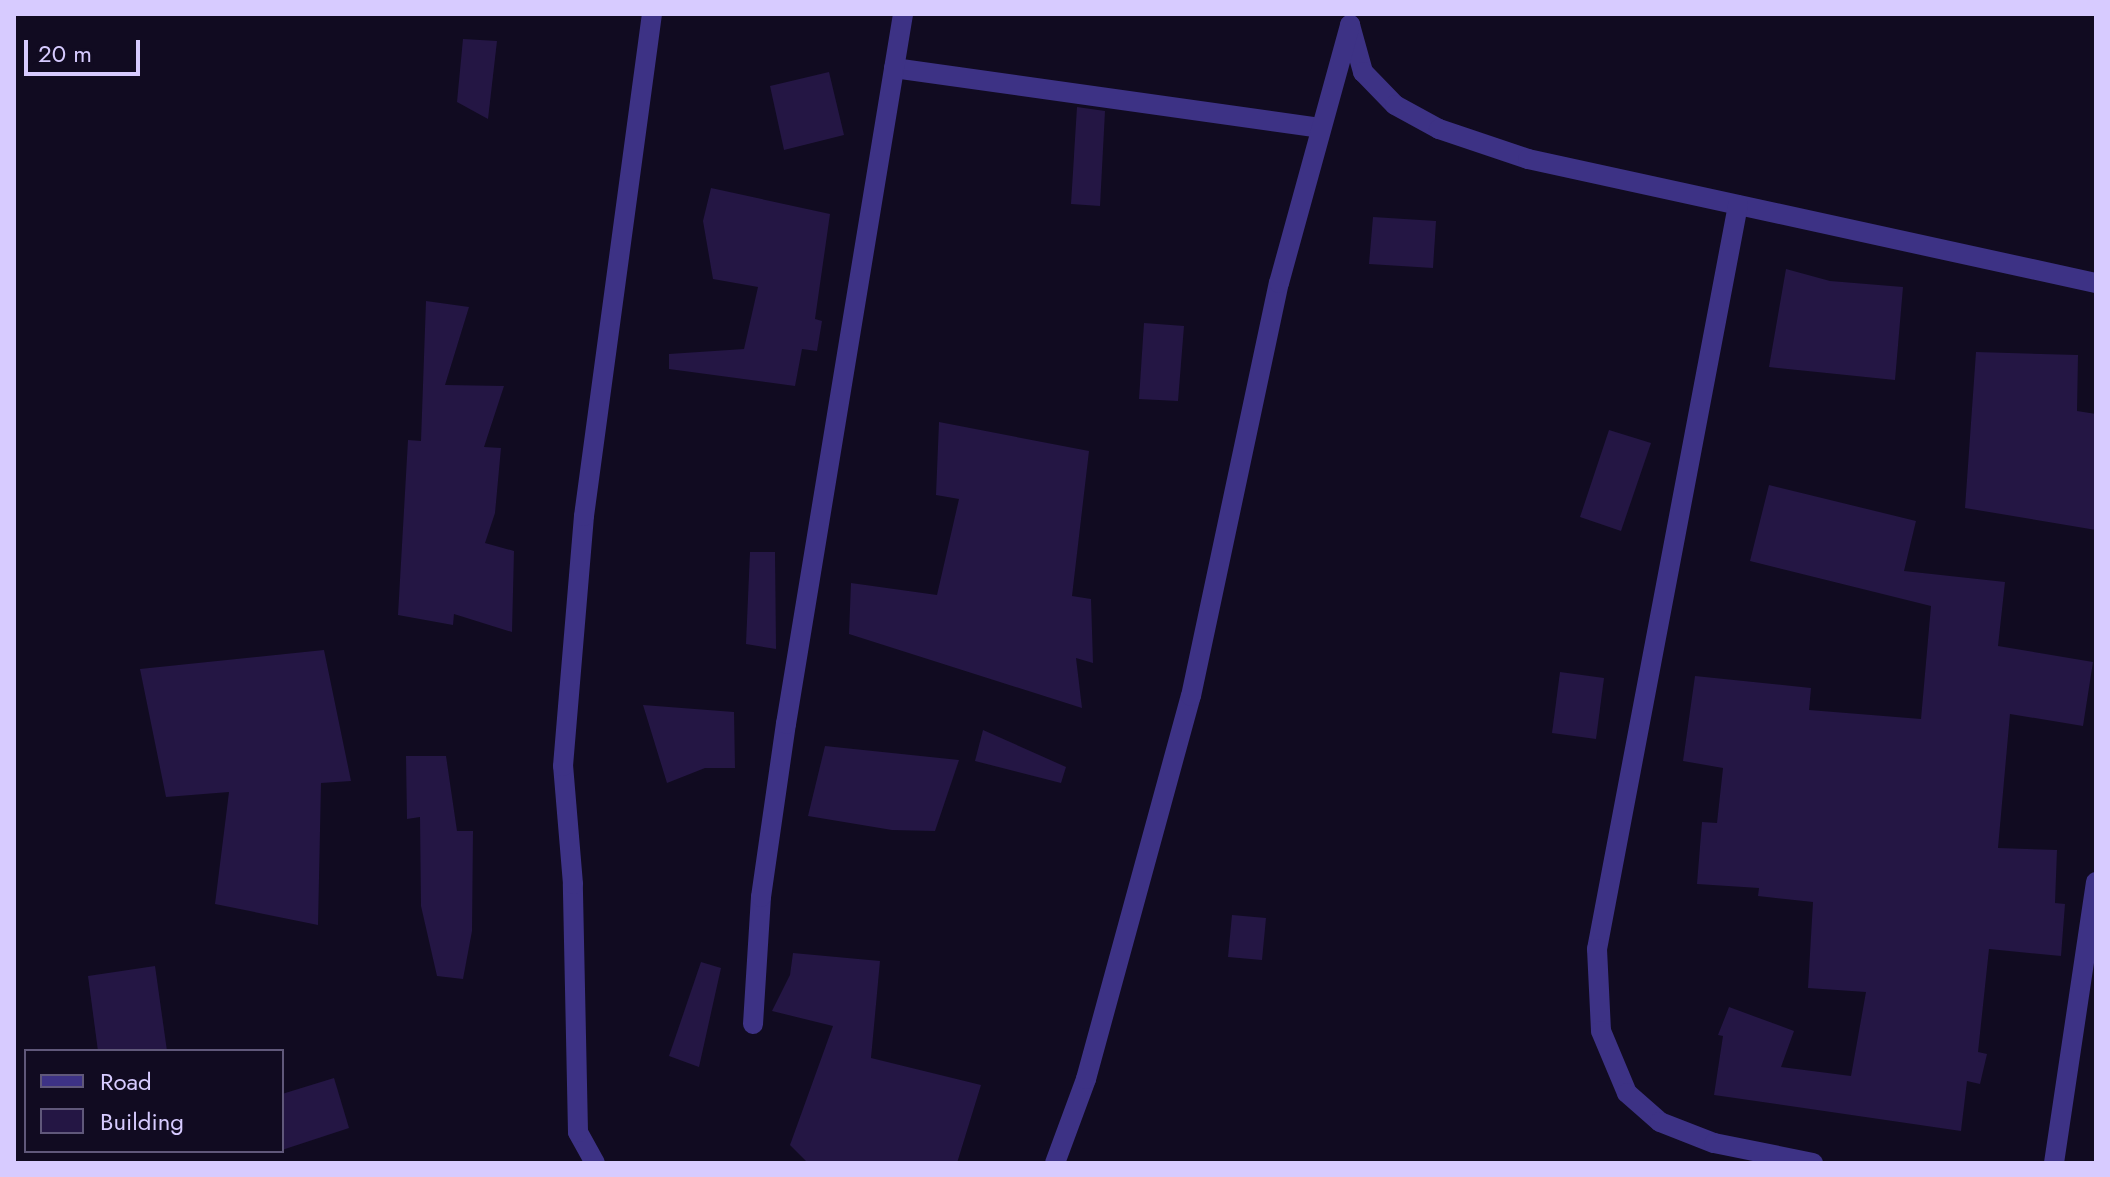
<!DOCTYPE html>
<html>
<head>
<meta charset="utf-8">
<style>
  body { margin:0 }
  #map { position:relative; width:2110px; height:1177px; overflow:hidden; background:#110b21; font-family:Jost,sans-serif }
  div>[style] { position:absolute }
  .building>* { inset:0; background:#241644 }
  .street>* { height:20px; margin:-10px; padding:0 10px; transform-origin:10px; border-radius:10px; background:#3d3285 }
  span { translate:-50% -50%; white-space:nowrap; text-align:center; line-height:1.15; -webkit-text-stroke:6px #110b21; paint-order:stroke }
  .frame { position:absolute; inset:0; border:16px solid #d7cbff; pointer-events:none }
  .legend { position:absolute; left:24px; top:1049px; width:260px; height:104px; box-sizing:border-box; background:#110b21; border:2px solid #60587a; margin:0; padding:10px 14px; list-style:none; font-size:24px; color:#d7cbff }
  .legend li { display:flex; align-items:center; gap:16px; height:40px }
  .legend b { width:40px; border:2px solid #60587a }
  .scale { position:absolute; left:24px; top:40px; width:116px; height:36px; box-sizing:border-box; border:4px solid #d7cbff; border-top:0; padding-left:10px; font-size:24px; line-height:28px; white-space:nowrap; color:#d7cbff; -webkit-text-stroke:6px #110b21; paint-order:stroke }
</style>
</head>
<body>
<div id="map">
  <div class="building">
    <i style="clip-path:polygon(463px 39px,497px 41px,488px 119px,457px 102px)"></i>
    <i style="clip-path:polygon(829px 72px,844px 135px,784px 150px,770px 86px)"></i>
    <i style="clip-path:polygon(1077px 107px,1105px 111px,1100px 206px,1071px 204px)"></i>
    <i style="clip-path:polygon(711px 188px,830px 214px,815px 319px,822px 321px,817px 351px,802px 349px,795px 386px,669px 369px,669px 354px,744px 349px,758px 287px,713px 279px,703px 221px)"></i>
    <i style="clip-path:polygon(1373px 217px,1436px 221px,1433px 268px,1369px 264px)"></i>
    <i style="clip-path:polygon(1786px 269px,1830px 281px,1903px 287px,1895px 380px,1769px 367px)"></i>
    <i style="clip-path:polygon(426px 301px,469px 307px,445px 385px,504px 386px,484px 447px,501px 448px,495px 513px,485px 543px,514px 551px,512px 632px,454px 614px,453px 625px,398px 615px,408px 440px,421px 441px)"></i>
    <i style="clip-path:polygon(1144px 323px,1184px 326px,1178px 401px,1139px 399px)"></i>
    <i style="clip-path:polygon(1976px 352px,2078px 355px,2077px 411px,2096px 414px,2096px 530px,1965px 508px)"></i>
    <i style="clip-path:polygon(939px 422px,1089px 451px,1072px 596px,1091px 599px,1093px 663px,1076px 658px,1082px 708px,849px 634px,851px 583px,937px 595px,959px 499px,936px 495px)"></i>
    <i style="clip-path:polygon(1609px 430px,1651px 443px,1621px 531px,1580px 517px)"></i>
    <i style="clip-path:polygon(1769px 485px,1916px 521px,1904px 571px,2005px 582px,1998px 646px,2093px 662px,2083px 726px,2010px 714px,1998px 848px,2057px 850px,2055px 903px,2065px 904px,2061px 956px,1989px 949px,1978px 1052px,1987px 1054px,1980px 1084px,1967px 1081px,1961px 1131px,1714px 1095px,1723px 1036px,1718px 1035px,1729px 1007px,1794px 1031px,1781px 1067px,1851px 1076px,1866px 992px,1808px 988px,1813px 902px,1758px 896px,1759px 888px,1697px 884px,1702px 822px,1717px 823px,1723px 768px,1683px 761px,1695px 676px,1811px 688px,1809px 710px,1921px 719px,1931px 606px,1750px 561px)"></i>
    <i style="clip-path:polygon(750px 552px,775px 552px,776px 649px,746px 644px)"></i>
    <i style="clip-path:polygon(324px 650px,351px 781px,321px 783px,318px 925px,215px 904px,229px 792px,166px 797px,140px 669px)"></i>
    <i style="clip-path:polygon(1560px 672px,1604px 678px,1596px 739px,1552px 733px)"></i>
    <i style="clip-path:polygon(643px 705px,734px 712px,735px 768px,705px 768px,667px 783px)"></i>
    <i style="clip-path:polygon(983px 730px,1066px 767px,1061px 783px,975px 761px)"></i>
    <i style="clip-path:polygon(825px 746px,959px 760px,935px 831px,892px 830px,808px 816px)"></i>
    <i style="clip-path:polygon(406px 756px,446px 756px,457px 831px,473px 831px,472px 931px,463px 979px,437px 976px,421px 906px,420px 817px,407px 819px)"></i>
    <i style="clip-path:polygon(1232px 915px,1266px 918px,1262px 960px,1228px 957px)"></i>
    <i style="clip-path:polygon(793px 953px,880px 961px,871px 1058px,981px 1085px,957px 1163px,808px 1163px,790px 1145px,833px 1026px,772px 1011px,790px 975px)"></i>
    <i style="clip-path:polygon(701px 962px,721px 968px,699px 1067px,669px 1056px)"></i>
    <i style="clip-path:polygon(155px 966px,167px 1051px,98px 1051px,88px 976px)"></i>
    <i style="clip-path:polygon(334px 1078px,349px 1128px,282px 1150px,282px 1094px)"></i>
  </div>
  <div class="street">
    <i style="left:1350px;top:25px;width:49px;rotate:74.5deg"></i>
    <i style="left:1363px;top:72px;width:46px;rotate:45.9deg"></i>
    <i style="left:1395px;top:105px;width:50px;rotate:28.6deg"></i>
    <i style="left:1439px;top:129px;width:94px;rotate:18.6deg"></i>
    <i style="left:1528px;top:159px;width:581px;rotate:12.32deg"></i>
    <i style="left:894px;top:68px;width:430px;rotate:8deg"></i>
    <i style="left:1738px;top:205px;width:757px;rotate:100.73deg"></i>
    <i style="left:1597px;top:949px;width:82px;rotate:87.2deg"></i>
    <i style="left:1601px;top:1031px;width:67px;rotate:67.2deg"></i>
    <i style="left:1627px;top:1093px;width:44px;rotate:41.3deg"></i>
    <i style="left:1660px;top:1122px;width:58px;rotate:21.3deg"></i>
    <i style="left:1714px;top:1143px;width:101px;rotate:11.4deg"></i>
    <i style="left:753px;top:1024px;width:127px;rotate:-86.4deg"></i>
    <i style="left:761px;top:897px;width:175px;rotate:-81.8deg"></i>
    <i style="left:786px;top:724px;width:720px;rotate:-80.64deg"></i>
    <i style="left:595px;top:1163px;width:35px;rotate:-119deg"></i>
    <i style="left:578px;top:1132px;width:248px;rotate:-91.2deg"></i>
    <i style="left:573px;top:884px;width:118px;rotate:-94.8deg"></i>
    <i style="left:563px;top:766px;width:251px;rotate:-85.2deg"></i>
    <i style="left:584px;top:516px;width:507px;rotate:-82.29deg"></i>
    <i style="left:1055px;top:1163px;width:90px;rotate:-69.7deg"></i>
    <i style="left:1086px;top:1079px;width:397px;rotate:-74.7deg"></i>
    <i style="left:1191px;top:696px;width:422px;rotate:-78deg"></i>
    <i style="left:1279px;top:283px;width:268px;rotate:-74.6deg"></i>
    <i style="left:2054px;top:1163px;width:284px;rotate:-81.5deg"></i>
  </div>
  <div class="frame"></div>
  <ul class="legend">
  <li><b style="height:10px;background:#3d3285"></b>Road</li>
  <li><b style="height:22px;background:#241644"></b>Building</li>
  </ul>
  <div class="scale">20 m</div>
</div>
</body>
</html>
